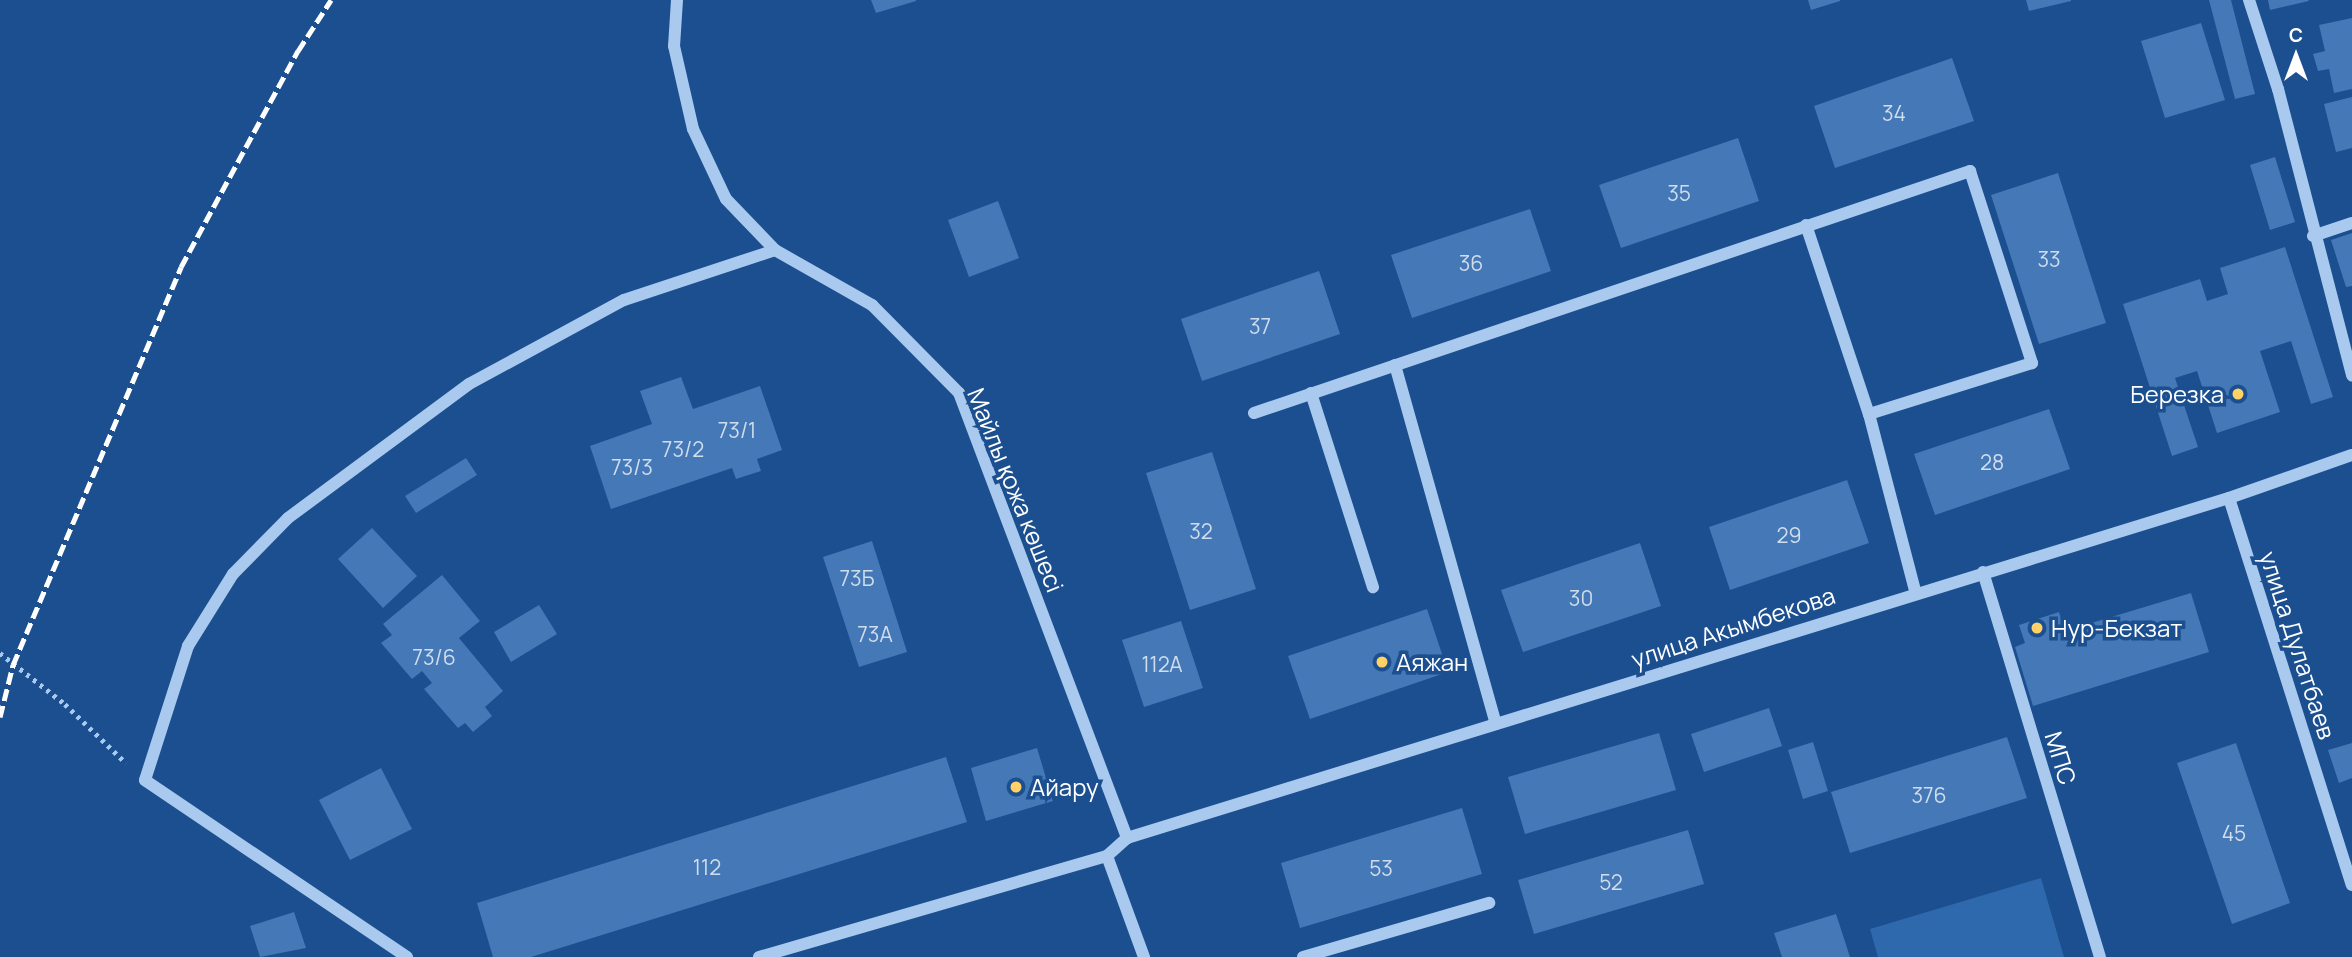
<!DOCTYPE html>
<html>
<head>
<meta charset="utf-8">
<style>
  body { margin:0 }
  #map { position:relative; width:2352px; height:957px; overflow:hidden; background:#1b4f8f; font-family:Manrope,sans-serif }
  div>[style] { position:absolute }
  .green>* { inset:0; background:#2e69ad }
  .building>* { inset:0; background:#4478b7 }
  .path>* { height:4.5px; margin-top:-2.25px; transform-origin:0; background:repeating-linear-gradient(90deg,#a9c9ee 0 3.5px,transparent 0 8.5px) }
  .minor>* { height:12px; margin:-6px; padding:0 6px; transform-origin:6px; border-radius:6px; background:#a9c9ee }
  .rail>* { height:5px; margin-top:-2.5px; transform-origin:0; background:repeating-linear-gradient(90deg,#fff 0 12px,transparent 0 17px) }
  .dots>* { width:19px; height:19px; translate:-50% -50%; box-sizing:border-box; border:4px solid #1b4f8f; border-radius:50% }
  span { translate:-50% -50%; white-space:nowrap; text-align:center; line-height:1.15; -webkit-text-stroke:7px #1b4f8f; paint-order:stroke }
  .number-label { font-size:21px; color:#d0dded }
  .number-label span { -webkit-text-stroke-width:0 }
  .poi-label { font-size:24px; color:#fff }
  .right { translate:-100% -50%; text-align:right }
  .left { translate:0 -50%; text-align:left }
  .street-label { font-size:24px; color:#fff }
  .north { position:absolute; left:2261px; top:21px; width:70px; height:70px; -webkit-text-stroke:5px #1b4f8f; paint-order:stroke; rotate:0deg; font-size:19px; font-weight:700; line-height:28px; text-align:center; color:#fff }
  .north::after { content:''; display:block; margin:auto; width:24px; height:32px; background:#fff; clip-path:polygon(50% 0,100% 100%,50% 72%,0 100%) }
</style>
</head>
<body>
<div id="map">
  <div class="green">
    <i style="clip-path:polygon(2041px 878px,2064px 957px,1878px 957px,1870px 929px)"></i>
  </div>
  <div class="building">
    <i style="clip-path:polygon(871px 0,916px 0,916px 1px,876px 13px)"></i>
    <i style="clip-path:polygon(1808px 0,1840px 0,1840px 1px,1811px 10px)"></i>
    <i style="clip-path:polygon(2026px 0,2071px 0,2071px 1px,2029px 11px)"></i>
    <i style="clip-path:polygon(2209px 0,2231px 0,2255px 94px,2235px 99px)"></i>
    <i style="clip-path:polygon(2268px 0,2308px 0,2309px 1px,2270px 10px)"></i>
    <i style="clip-path:polygon(2352px 18px,2352px 89px,2334px 93px,2329px 69px,2318px 71px,2313px 54px,2325px 51px,2319px 25px)"></i>
    <i style="clip-path:polygon(2201px 23px,2225px 100px,2165px 118px,2141px 41px)"></i>
    <i style="clip-path:polygon(1952px 58px,1974px 121px,1835px 168px,1814px 106px)"></i>
    <i style="clip-path:polygon(2352px 97px,2352px 148px,2336px 152px,2324px 104px)"></i>
    <i style="clip-path:polygon(1738px 138px,1759px 201px,1621px 248px,1599px 185px)"></i>
    <i style="clip-path:polygon(2275px 157px,2295px 222px,2270px 230px,2250px 165px)"></i>
    <i style="clip-path:polygon(2058px 173px,2106px 323px,2039px 344px,1991px 195px)"></i>
    <i style="clip-path:polygon(998px 201px,1019px 258px,969px 277px,948px 220px)"></i>
    <i style="clip-path:polygon(1530px 209px,1551px 271px,1412px 318px,1391px 255px)"></i>
    <i style="clip-path:polygon(2352px 233px,2352px 286px,2346px 287px,2331px 240px)"></i>
    <i style="clip-path:polygon(2285px 247px,2333px 397px,2311px 404px,2291px 341px,2260px 351px,2280px 412px,2217px 433px,2197px 371px,2175px 378px,2198px 447px,2172px 456px,2123px 304px,2200px 279px,2207px 301px,2228px 294px,2220px 268px)"></i>
    <i style="clip-path:polygon(1319px 271px,1340px 334px,1202px 381px,1181px 319px)"></i>
    <i style="clip-path:polygon(681px 377px,693px 409px,760px 386px,782px 450px,757px 459px,761px 471px,736px 479px,732px 468px,611px 509px,590px 446px,652px 424px,640px 391px)"></i>
    <i style="clip-path:polygon(2049px 409px,2070px 469px,1935px 515px,1914px 454px)"></i>
    <i style="clip-path:polygon(1212px 452px,1256px 589px,1190px 610px,1146px 473px)"></i>
    <i style="clip-path:polygon(466px 458px,477px 475px,416px 513px,405px 496px)"></i>
    <i style="clip-path:polygon(1847px 480px,1869px 543px,1730px 590px,1709px 527px)"></i>
    <i style="clip-path:polygon(372px 528px,417px 576px,383px 608px,338px 559px)"></i>
    <i style="clip-path:polygon(872px 541px,907px 652px,859px 667px,823px 557px)"></i>
    <i style="clip-path:polygon(1640px 543px,1661px 606px,1523px 652px,1501px 590px)"></i>
    <i style="clip-path:polygon(442px 575px,480px 621px,459px 638px,503px 691px,485px 707px,492px 716px,473px 732px,465px 723px,458px 728px,424px 689px,432px 683px,422px 671px,412px 679px,381px 643px,392px 635px,383px 624px)"></i>
    <i style="clip-path:polygon(2191px 593px,2209px 652px,2033px 706px,2015px 647px,2025px 643px,2019px 625px,2059px 612px,2065px 631px)"></i>
    <i style="clip-path:polygon(539px 605px,557px 634px,511px 662px,494px 632px)"></i>
    <i style="clip-path:polygon(1427px 609px,1448px 672px,1310px 719px,1288px 656px)"></i>
    <i style="clip-path:polygon(1181px 621px,1203px 688px,1144px 707px,1122px 640px)"></i>
    <i style="clip-path:polygon(1769px 708px,1782px 746px,1704px 772px,1691px 734px)"></i>
    <i style="clip-path:polygon(1659px 733px,1676px 790px,1525px 834px,1508px 777px)"></i>
    <i style="clip-path:polygon(2007px 737px,2027px 798px,1850px 853px,1831px 792px)"></i>
    <i style="clip-path:polygon(1813px 742px,1828px 791px,1803px 799px,1788px 750px)"></i>
    <i style="clip-path:polygon(2236px 743px,2290px 903px,2232px 924px,2177px 763px)"></i>
    <i style="clip-path:polygon(2352px 743px,2352px 778px,2339px 783px,2328px 750px)"></i>
    <i style="clip-path:polygon(1037px 748px,1053px 801px,986px 821px,971px 768px)"></i>
    <i style="clip-path:polygon(946px 757px,967px 822px,531px 957px,493px 957px,477px 903px)"></i>
    <i style="clip-path:polygon(381px 768px,412px 829px,350px 860px,319px 800px)"></i>
    <i style="clip-path:polygon(1462px 808px,1482px 874px,1300px 928px,1281px 863px)"></i>
    <i style="clip-path:polygon(1688px 830px,1704px 884px,1534px 934px,1518px 880px)"></i>
    <i style="clip-path:polygon(294px 912px,306px 948px,260px 957px,250px 926px)"></i>
    <i style="clip-path:polygon(1836px 914px,1850px 957px,1782px 957px,1774px 933px)"></i>
  </div>
  <div class="path">
    <i style="left:0;top:653px;width:83px;rotate:38.1deg"></i>
    <i style="left:65px;top:704px;width:85px;rotate:44deg"></i>
  </div>
  <div class="minor">
    <i style="left:677px;top:0;width:46px;rotate:93.7deg"></i>
    <i style="left:674px;top:46px;width:85px;rotate:77.1deg"></i>
    <i style="left:693px;top:129px;width:77px;rotate:64.8deg"></i>
    <i style="left:726px;top:199px;width:71px;rotate:46.1deg"></i>
    <i style="left:775px;top:250px;width:112px;rotate:29.6deg"></i>
    <i style="left:872px;top:305px;width:124px;rotate:45.3deg"></i>
    <i style="left:959px;top:393px;width:476px;rotate:69.3deg"></i>
    <i style="left:1127px;top:838px;width:27px;rotate:138deg"></i>
    <i style="left:1107px;top:856px;width:108px;rotate:69.9deg"></i>
    <i style="left:2249px;top:0;width:94px;rotate:72deg"></i>
    <i style="left:2278px;top:89px;width:296px;rotate:75.5deg"></i>
    <i style="left:1806px;top:225px;width:199px;rotate:71.6deg"></i>
    <i style="left:1869px;top:414px;width:183px;rotate:75.4deg"></i>
    <i style="left:2313px;top:236px;width:41px;rotate:-18.4deg"></i>
    <i style="left:1395px;top:365px;width:373px;rotate:74.3deg"></i>
    <i style="left:1311px;top:393px;width:204px;rotate:72.3deg"></i>
    <i style="left:1254px;top:413px;width:756px;rotate:-18.67deg"></i>
    <i style="left:1970px;top:171px;width:202px;rotate:72.1deg"></i>
    <i style="left:2032px;top:363px;width:171px;rotate:162.6deg"></i>
    <i style="left:2229px;top:498px;width:406px;rotate:72.4deg"></i>
    <i style="left:1983px;top:572px;width:402px;rotate:73.1deg"></i>
    <i style="left:1127px;top:838px;width:1153px;rotate:-17.15deg"></i>
    <i style="left:2229px;top:498px;width:130px;rotate:-19.3deg"></i>
    <i style="left:407px;top:957px;width:316px;rotate:-146deg"></i>
    <i style="left:145px;top:780px;width:141px;rotate:-72.2deg"></i>
    <i style="left:188px;top:646px;width:85px;rotate:-58deg"></i>
    <i style="left:233px;top:574px;width:78px;rotate:-45.5deg"></i>
    <i style="left:288px;top:518px;width:225px;rotate:-36.5deg"></i>
    <i style="left:469px;top:384px;width:176px;rotate:-28.5deg"></i>
    <i style="left:624px;top:300px;width:159px;rotate:-18.3deg"></i>
    <i style="left:759px;top:957px;width:362px;rotate:-16.2deg"></i>
    <i style="left:1303px;top:957px;width:194px;rotate:-16.2deg"></i>
  </div>
  <div class="rail">
    <i style="left:0;top:717px;width:54px;rotate:-76deg"></i>
    <i style="left:13px;top:665px;width:432px;rotate:-67.1deg"></i>
    <i style="left:181px;top:267px;width:246px;rotate:-61.6deg"></i>
    <i style="left:298px;top:51px;width:61px;rotate:-57.1deg"></i>
  </div>
  <div class="dots">
    <i style="left:2238px;top:394px;background:#ffd166"></i>
    <i style="left:2037px;top:628px;background:#ffd166"></i>
    <i style="left:1382px;top:662px;background:#ffd166"></i>
    <i style="left:1016px;top:787px;background:#ffd166"></i>
  </div>
  <div class="number-label">
    <span style="left:1894px;top:113px">34</span>
    <span style="left:1679px;top:193px">35</span>
    <span style="left:2049px;top:259px">33</span>
    <span style="left:1471px;top:263px">36</span>
    <span style="left:1260px;top:326px">37</span>
    <span style="left:737px;top:430px">73/1</span>
    <span style="left:683px;top:449px">73/2</span>
    <span style="left:1992px;top:462px">28</span>
    <span style="left:632px;top:467px">73/3</span>
    <span style="left:1201px;top:531px">32</span>
    <span style="left:1789px;top:535px">29</span>
    <span style="left:857px;top:578px">73Б</span>
    <span style="left:1581px;top:598px">30</span>
    <span style="left:875px;top:634px">73А</span>
    <span style="left:434px;top:657px">73/6</span>
    <span style="left:1162px;top:664px">112А</span>
    <span style="left:1929px;top:795px">376</span>
    <span style="left:2234px;top:833px">45</span>
    <span style="left:707px;top:867px">112</span>
    <span style="left:1381px;top:868px">53</span>
    <span style="left:1611px;top:882px">52</span>
  </div>
  <div class="poi-label">
    <span class="right" style="left:2224px;top:394px">Березка</span>
    <span class="left" style="left:2051px;top:628px">Нур-Бекзат</span>
    <span class="left" style="left:1396px;top:662px">Аяжан</span>
    <span class="left" style="left:1030px;top:787px">Айару</span>
  </div>
  <div class="street-label">
    <span style="left:1016px;top:490px;rotate:68deg">Майлы қожа көшесі</span>
    <span style="left:1733px;top:627px;rotate:-18deg">улица Акымбекова</span>
    <span style="left:2298px;top:645px;rotate:72deg">улица Дулатбаев</span>
    <span style="left:2061px;top:758px;rotate:73deg">МПС</span>
  </div>
  <div class="north">С</div>
</div>
</body>
</html>
